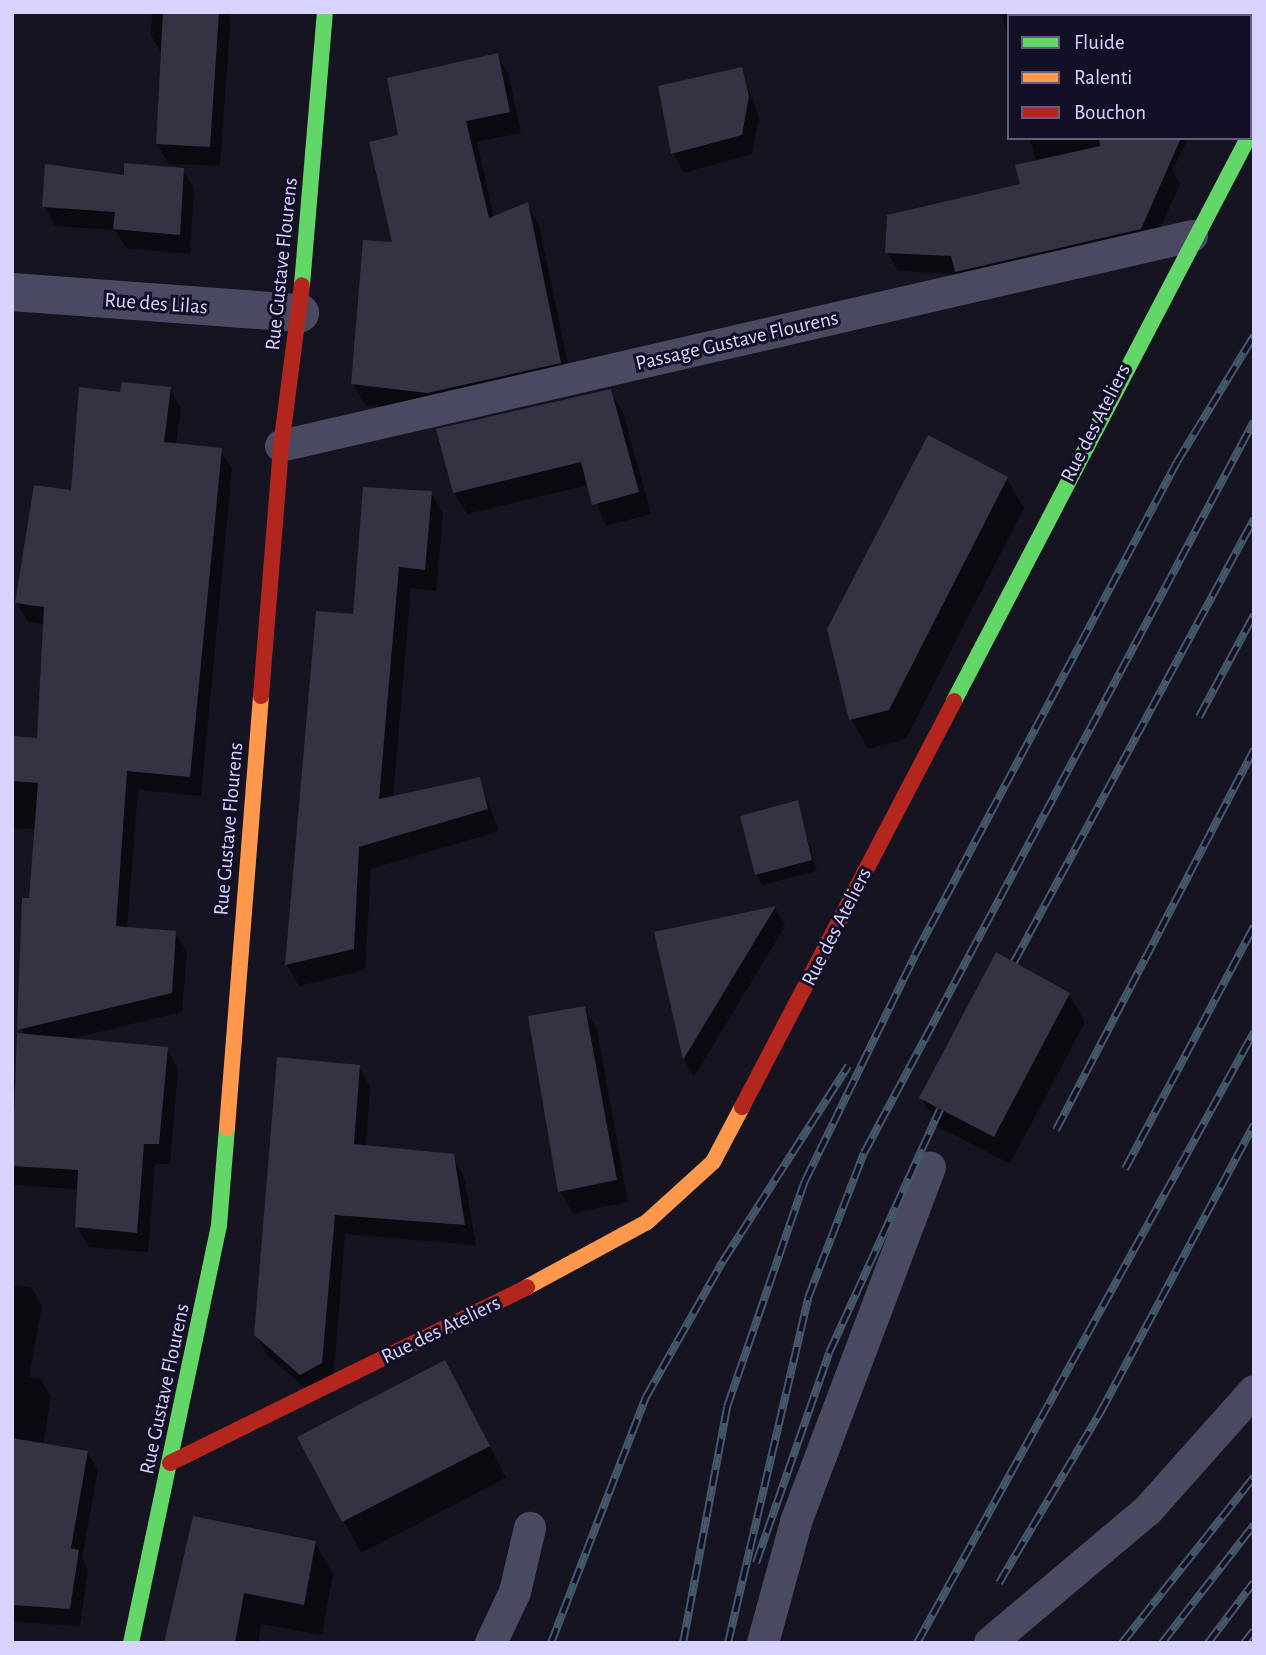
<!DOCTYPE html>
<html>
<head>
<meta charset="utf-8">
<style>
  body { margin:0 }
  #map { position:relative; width:1266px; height:1655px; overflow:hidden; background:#161421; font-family:"Alegreya Sans",sans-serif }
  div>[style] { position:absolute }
  .shadow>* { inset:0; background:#0007 }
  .building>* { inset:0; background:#343243 }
  .lane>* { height:32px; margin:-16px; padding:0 16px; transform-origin:16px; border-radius:16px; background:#4a4962 }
  .street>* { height:38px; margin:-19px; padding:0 19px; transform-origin:19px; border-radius:19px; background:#4a4962 }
  .fast>* { height:16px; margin:-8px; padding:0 8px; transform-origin:8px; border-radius:8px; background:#63d668 }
  .slow>* { height:16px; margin:-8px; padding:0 8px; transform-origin:8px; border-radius:8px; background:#ff974d }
  .jam>* { height:16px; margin:-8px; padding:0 8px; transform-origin:8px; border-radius:8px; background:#b3261e }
  .rail>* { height:8px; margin-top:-4px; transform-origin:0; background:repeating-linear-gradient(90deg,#130f26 0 16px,#43596b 0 32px); box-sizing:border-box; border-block:2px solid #43596b }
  span { translate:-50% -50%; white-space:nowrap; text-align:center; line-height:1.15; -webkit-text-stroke:6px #130f26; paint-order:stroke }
  .street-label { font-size:21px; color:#d9d4ff }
  .frame { position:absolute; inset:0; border:14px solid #d9d4ff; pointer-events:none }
  .legend { position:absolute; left:1007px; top:14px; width:245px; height:126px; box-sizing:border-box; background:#130f26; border:2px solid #625e7d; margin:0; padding:9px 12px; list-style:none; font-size:21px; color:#d9d4ff }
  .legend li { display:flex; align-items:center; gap:14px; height:35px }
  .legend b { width:35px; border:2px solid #625e7d }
</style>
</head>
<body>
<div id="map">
  <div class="shadow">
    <i style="clip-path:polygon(152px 12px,231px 12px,220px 166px,169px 164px,157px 144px,162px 55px,151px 35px)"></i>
    <i style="clip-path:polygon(1002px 12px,1180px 12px,1186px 16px,1009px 16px,1009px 43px)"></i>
    <i style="clip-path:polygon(497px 55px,509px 76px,521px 133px,477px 142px,494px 217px,527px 204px,539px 225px,572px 384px,440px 414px,365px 405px,353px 384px,394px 244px,400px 137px)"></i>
    <i style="clip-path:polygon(741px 69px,759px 117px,752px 154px,684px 173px,673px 153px)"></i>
    <i style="clip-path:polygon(1030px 138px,1189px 138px,1172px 170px,1180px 184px,1152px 248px,958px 274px,898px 271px,887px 252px,1022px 186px,1036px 162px)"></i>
    <i style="clip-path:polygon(183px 170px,194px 189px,190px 254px,126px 248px,115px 230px,55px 226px,44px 206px,125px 177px)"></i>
    <i style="clip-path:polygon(170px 388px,181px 408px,176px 445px,221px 450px,232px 469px,201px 796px,138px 790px,127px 928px,175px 933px,187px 952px,182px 1012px,70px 1039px,167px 1049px,178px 1069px,170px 1164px,155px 1164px,148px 1252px,89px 1247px,77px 1226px,79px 1189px,12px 1185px,12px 1076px,17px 1077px,23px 1036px,36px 829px,12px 828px,12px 738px,38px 740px,44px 624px,28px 622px,16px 602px,121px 394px)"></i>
    <i style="clip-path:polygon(610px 391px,623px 412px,651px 514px,606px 526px,589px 485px,467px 514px,454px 492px)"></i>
    <i style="clip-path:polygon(929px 438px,1007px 479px,1024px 508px,906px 739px,868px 749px,851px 719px,828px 632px)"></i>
    <i style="clip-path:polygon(431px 492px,443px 514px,436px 591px,411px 588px,393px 798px,479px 779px,499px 831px,371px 869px,365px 970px,299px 986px,287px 965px,318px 613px,354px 616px)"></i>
    <i style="clip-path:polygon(797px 802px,817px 871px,762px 885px,756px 874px)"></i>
    <i style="clip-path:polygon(775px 908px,785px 926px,694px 1077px,684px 1060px,656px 933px)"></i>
    <i style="clip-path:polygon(1069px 994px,1085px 1022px,1010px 1164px,937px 1126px,921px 1098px)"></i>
    <i style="clip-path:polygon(585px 1008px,597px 1030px,628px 1202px,573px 1213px,560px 1191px)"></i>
    <i style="clip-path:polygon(359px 1066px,370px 1087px,366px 1147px,452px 1155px,464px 1176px,476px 1245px,345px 1234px,333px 1384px,312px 1394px,267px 1355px,255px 1334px)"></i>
    <i style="clip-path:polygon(12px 1285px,32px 1288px,42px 1306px,29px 1377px,40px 1378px,51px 1396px,43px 1445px,87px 1452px,98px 1470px,82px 1558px,88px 1570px,80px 1626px,12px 1622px)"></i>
    <i style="clip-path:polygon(462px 1393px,506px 1478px,361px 1553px,299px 1438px)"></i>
    <i style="clip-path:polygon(315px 1542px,333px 1574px,322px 1635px,261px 1624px,258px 1643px,168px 1643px)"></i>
  </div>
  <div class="building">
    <i style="clip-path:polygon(163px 12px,219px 12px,210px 147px,156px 144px)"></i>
    <i style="clip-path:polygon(498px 53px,510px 112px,466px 121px,489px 218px,528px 202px,561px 363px,427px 393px,351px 384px,363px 240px,392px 242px,369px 142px,398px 135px,387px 78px)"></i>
    <i style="clip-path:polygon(742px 67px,749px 96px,742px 135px,671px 154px,658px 86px)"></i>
    <i style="clip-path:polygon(1099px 138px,1181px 138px,1141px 229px,955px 272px,951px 256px,885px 253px,887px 215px,1020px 184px,1015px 165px,1100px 146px)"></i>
    <i style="clip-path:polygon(124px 163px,184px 168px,180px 235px,113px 229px,115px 212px,42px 207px,45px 164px,124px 175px)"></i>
    <i style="clip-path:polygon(122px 382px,171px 387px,164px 442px,222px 448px,190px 777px,127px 771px,116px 926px,176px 931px,172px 993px,17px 1030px,22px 898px,29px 898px,38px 783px,12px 781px,12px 736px,37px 738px,44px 607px,15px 603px,34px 485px,71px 490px,79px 387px,120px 392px)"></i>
    <i style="clip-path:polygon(611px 389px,639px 492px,592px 505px,581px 462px,453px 493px,436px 429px)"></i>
    <i style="clip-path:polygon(928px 435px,1008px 477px,889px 710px,849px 720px,827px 629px)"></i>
    <i style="clip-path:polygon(363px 487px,432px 491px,425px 570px,399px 567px,379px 799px,480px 777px,488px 809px,359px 847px,354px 949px,285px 965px,316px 611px,353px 614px)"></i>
    <i style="clip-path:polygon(798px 800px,812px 860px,755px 875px,740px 816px)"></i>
    <i style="clip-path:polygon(776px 906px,683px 1060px,654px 932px)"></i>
    <i style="clip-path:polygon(996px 952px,1070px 993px,994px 1137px,919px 1098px)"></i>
    <i style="clip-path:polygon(585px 1006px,617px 1180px,558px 1192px,528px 1016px)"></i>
    <i style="clip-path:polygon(17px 1033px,168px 1047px,159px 1144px,144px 1144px,137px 1233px,75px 1227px,78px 1170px,12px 1166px)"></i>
    <i style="clip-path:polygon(277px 1057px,360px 1065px,354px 1144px,454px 1154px,465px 1225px,335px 1215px,322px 1363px,300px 1375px,254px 1335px)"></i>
    <i style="clip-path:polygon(445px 1360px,490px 1446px,342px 1522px,297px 1437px)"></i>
    <i style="clip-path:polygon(12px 1438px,88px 1451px,71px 1548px,79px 1550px,70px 1609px,12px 1605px)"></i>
    <i style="clip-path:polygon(193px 1516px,316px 1541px,304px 1605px,244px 1593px,235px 1643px,164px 1643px)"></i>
  </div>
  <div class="lane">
    <i style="left:281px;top:446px;width:935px;rotate:-12.98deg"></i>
    <i style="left:491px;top:1643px;width:56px;rotate:-64.8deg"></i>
    <i style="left:515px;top:1592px;width:66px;rotate:-76.8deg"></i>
    <i style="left:763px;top:1643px;width:125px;rotate:-74.7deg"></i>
    <i style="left:796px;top:1522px;width:379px;rotate:-69.3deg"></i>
    <i style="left:990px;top:1643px;width:207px;rotate:-40.1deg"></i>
    <i style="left:1148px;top:1510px;width:159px;rotate:-48.3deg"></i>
  </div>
  <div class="street">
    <i style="left:12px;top:292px;width:289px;rotate:4.2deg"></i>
  </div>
  <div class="fast">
    <i style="left:302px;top:285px;width:274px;rotate:-85.2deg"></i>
    <i style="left:954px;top:701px;width:635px;rotate:-62.43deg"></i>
    <i style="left:131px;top:1643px;width:427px;rotate:-78.1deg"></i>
    <i style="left:219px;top:1225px;width:97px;rotate:-85.3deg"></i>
  </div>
  <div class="slow">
    <i style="left:227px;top:1128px;width:433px;rotate:-85.5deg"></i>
    <i style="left:527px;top:1287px;width:136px;rotate:-28.4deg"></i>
    <i style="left:647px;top:1222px;width:89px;rotate:-42.3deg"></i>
    <i style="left:713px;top:1162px;width:62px;rotate:-62.2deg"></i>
  </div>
  <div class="jam">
    <i style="left:261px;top:696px;width:251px;rotate:-85.4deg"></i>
    <i style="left:281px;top:446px;width:162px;rotate:-82.6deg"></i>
    <i style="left:742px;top:1107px;width:458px;rotate:-62.4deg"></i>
    <i style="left:170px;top:1463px;width:398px;rotate:-26.2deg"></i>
  </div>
  <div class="rail">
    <i style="left:1199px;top:717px;width:116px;rotate:-61.7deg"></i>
    <i style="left:1014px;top:962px;width:504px;rotate:-61.55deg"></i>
    <i style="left:1056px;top:1130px;width:429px;rotate:-62.5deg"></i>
    <i style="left:1125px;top:1169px;width:275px;rotate:-62deg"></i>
    <i style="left:756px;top:1563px;width:222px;rotate:-70.8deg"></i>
    <i style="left:829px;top:1353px;width:268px;rotate:-65.5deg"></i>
    <i style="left:999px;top:1583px;width:198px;rotate:-59.3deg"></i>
    <i style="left:1100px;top:1413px;width:327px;rotate:-61.9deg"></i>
    <i style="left:551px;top:1643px;width:264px;rotate:-68.9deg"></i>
    <i style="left:646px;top:1397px;width:156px;rotate:-60.5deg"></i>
    <i style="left:723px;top:1261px;width:232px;rotate:-57.3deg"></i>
    <i style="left:683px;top:1643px;width:240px;rotate:-79.4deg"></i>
    <i style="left:727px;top:1407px;width:239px;rotate:-71deg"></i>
    <i style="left:805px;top:1181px;width:251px;rotate:-64deg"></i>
    <i style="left:915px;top:955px;width:558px;rotate:-62.01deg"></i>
    <i style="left:1177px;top:462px;width:148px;rotate:-58.6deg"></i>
    <i style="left:728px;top:1643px;width:354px;rotate:-76.9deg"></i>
    <i style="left:808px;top:1298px;width:155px;rotate:-68.9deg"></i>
    <i style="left:864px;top:1153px;width:829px;rotate:-61.95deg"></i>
    <i style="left:917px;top:1643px;width:698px;rotate:-61.12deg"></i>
    <i style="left:1122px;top:1643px;width:212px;rotate:-51.5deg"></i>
    <i style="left:1162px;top:1643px;width:150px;rotate:-52.1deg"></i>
    <i style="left:1208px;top:1643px;width:76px;rotate:-53deg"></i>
    <i style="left:1244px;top:1643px;width:16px;rotate:-52deg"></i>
  </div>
  <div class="street-label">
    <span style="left:282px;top:264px;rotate:-84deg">Rue Gustave Flourens</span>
    <span style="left:156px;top:304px;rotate:4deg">Rue des Lilas</span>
    <span style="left:737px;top:341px;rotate:-13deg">Passage Gustave Flourens</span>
    <span style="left:1096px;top:423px;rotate:-63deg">Rue des Ateliers</span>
    <span style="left:229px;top:829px;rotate:-85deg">Rue Gustave Flourens</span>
    <span style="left:837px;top:927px;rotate:-63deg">Rue des Ateliers</span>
    <span style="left:441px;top:1330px;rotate:-26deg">Rue des Ateliers</span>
    <span style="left:165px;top:1389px;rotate:-78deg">Rue Gustave Flourens</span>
  </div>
  <div class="frame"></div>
  <ul class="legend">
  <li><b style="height:9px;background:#63d668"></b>Fluide</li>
  <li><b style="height:9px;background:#ff974d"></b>Ralenti</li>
  <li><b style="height:9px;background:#b3261e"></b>Bouchon</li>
  </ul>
</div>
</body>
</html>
